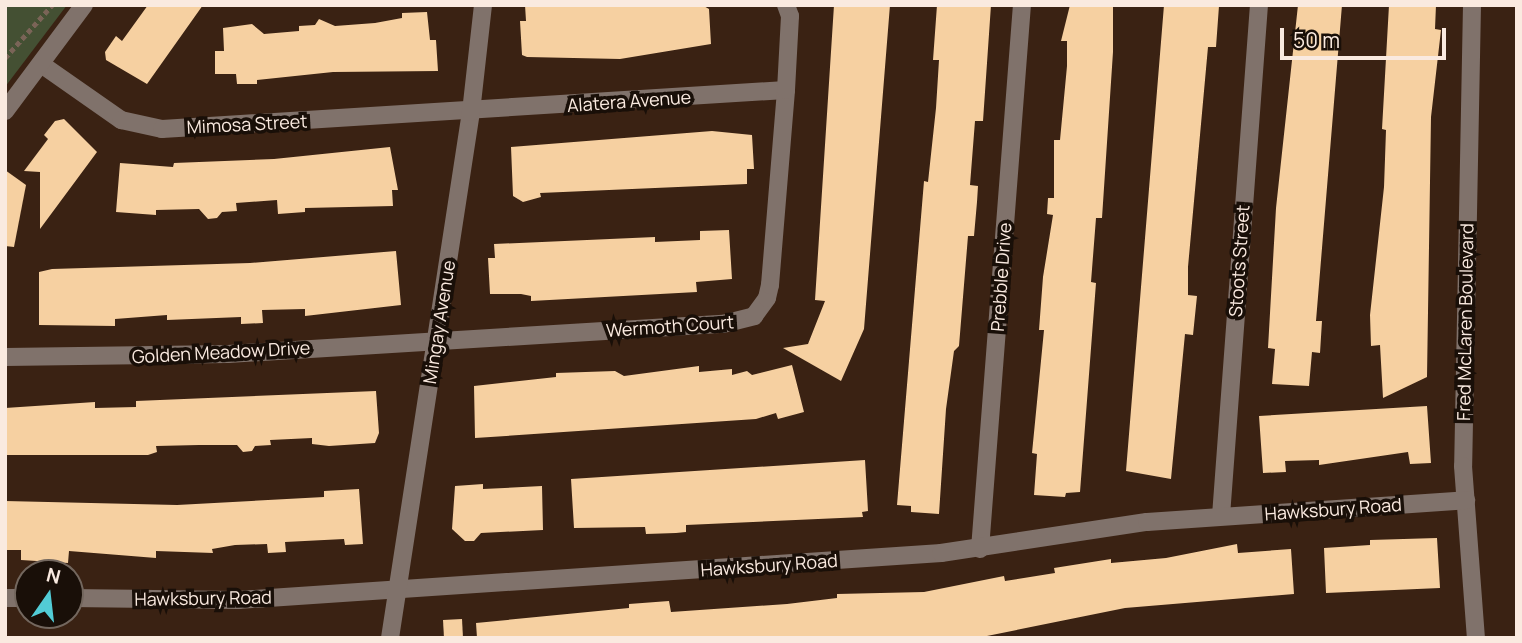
<!DOCTYPE html>
<html>
<head>
<meta charset="utf-8">
<style>
  body { margin:0 }
  #map { position:relative; width:1522px; height:643px; overflow:hidden; background:#3a2213; font-family:Manrope,sans-serif }
  div>[style] { position:absolute }
  .green>* { inset:0; background:#445033 }
  .building>* { inset:0; background:#f6d0a1 }
  .path>* { height:4.5px; margin-top:-2.25px; transform-origin:0; background:repeating-linear-gradient(90deg,#7a6457 0 5px,transparent 0 8.5px) }
  .minor>* { height:18px; margin:-9px; padding:0 9px; transform-origin:9px; border-radius:9px; background:#80726b }
  span { translate:-50% -50%; white-space:nowrap; text-align:center; line-height:1.15; -webkit-text-stroke:7px #190f08; paint-order:stroke }
  .street-label { font-size:18px; color:#faeae0 }
  .frame { position:absolute; inset:0; border:7px solid #faeae0; pointer-events:none }
  .north { position:absolute; left:14px; top:559px; width:70px; height:70px; box-sizing:border-box; background:#190f08; border:2px solid #73675e; border-radius:50%; rotate:14deg; font-size:19px; font-weight:700; line-height:28px; text-align:center; color:#faeae0 }
  .north::after { content:''; display:block; margin:auto; width:24px; height:32px; background:#52ccd6; clip-path:polygon(50% 0,100% 100%,50% 72%,0 100%) }
  .scale { position:absolute; left:1280px; top:28px; width:166px; height:32px; box-sizing:border-box; border:4px solid #faeae0; border-top:0; padding-left:9px; font-size:21px; line-height:24px; white-space:nowrap; color:#faeae0; -webkit-text-stroke:5px #190f08; paint-order:stroke }
</style>
</head>
<body>
<div id="map">
  <div class="green">
    <i style="clip-path:polygon(5px 5px,67px 5px,5px 87px)"></i>
  </div>
  <div class="building">
    <i style="clip-path:polygon(148px 5px,203px 5px,147px 84px,106px 60px,105px 52px,116px 36px,122px 41px)"></i>
    <i style="clip-path:polygon(525px 5px,702px 5px,709px 9px,711px 44px,620px 59px,527px 57px,522px 55px,520px 21px,526px 21px)"></i>
    <i style="clip-path:polygon(834px 5px,890px 5px,864px 329px,841px 381px,783px 348px,808px 344px,825px 301px,815px 300px)"></i>
    <i style="clip-path:polygon(937px 5px,991px 5px,983px 121px,975px 121px,970px 185px,978px 186px,977px 202px,974px 236px,968px 236px,959px 346px,954px 351px,946px 409px,939px 514px,911px 512px,911px 506px,897px 505px,924px 181px,928px 182px,936px 108px,939px 60px,933px 60px)"></i>
    <i style="clip-path:polygon(1070px 5px,1113px 5px,1113px 52px,1102px 218px,1096px 218px,1091px 282px,1096px 283px,1080px 492px,1066px 493px,1065px 497px,1034px 495px,1037px 454px,1032px 453px,1044px 330px,1039px 330px,1043px 277px,1053px 215px,1047px 214px,1048px 198px,1054px 198px,1054px 140px,1060px 140px,1067px 66px,1067px 41px,1061px 41px)"></i>
    <i style="clip-path:polygon(1164px 5px,1219px 6px,1216px 47px,1208px 47px,1188px 267px,1188px 295px,1197px 296px,1193px 335px,1185px 334px,1171px 479px,1126px 471px)"></i>
    <i style="clip-path:polygon(1298px 5px,1342px 5px,1316px 321px,1322px 321px,1320px 353px,1312px 352px,1309px 386px,1272px 384px,1275px 349px,1268px 348px,1276px 208px)"></i>
    <i style="clip-path:polygon(1389px 5px,1436px 5px,1435px 29px,1441px 30px,1431px 117px,1427px 377px,1383px 398px,1380px 345px,1371px 346px,1370px 315px,1384px 187px,1386px 130px,1382px 129px)"></i>
    <i style="clip-path:polygon(427px 12px,430px 40px,436px 40px,438px 71px,333px 72px,257px 80px,257px 84px,237px 84px,236px 74px,215px 74px,215px 51px,224px 51px,223px 28px,252px 24px,264px 34px,299px 31px,299px 26px,315px 25px,319px 19px,335px 26px,375px 23px,402px 18px,402px 13px)"></i>
    <i style="clip-path:polygon(64px 119px,97px 152px,40px 229px,40px 172px,24px 171px,48px 139px,44px 135px,55px 121px)"></i>
    <i style="clip-path:polygon(712px 131px,752px 135px,754px 169px,747px 169px,747px 184px,540px 193px,541px 197px,523px 202px,513px 196px,511px 147px)"></i>
    <i style="clip-path:polygon(390px 147px,398px 190px,392px 190px,393px 206px,305px 208px,305px 212px,278px 214px,277px 200px,236px 203px,237px 211px,222px 212px,217px 218px,208px 219px,199px 209px,156px 210px,156px 215px,116px 212px,120px 163px,173px 167px,174px 163px,274px 159px)"></i>
    <i style="clip-path:polygon(5px 170px,26px 185px,14px 247px,5px 246px)"></i>
    <i style="clip-path:polygon(729px 230px,732px 279px,696px 282px,697px 292px,531px 301px,531px 296px,521px 294px,490px 294px,488px 258px,495px 258px,494px 244px,655px 237px,655px 242px,700px 240px,700px 231px)"></i>
    <i style="clip-path:polygon(396px 251px,401px 305px,305px 316px,305px 309px,262px 310px,263px 323px,241px 324px,241px 317px,167px 320px,167px 315px,115px 319px,115px 326px,39px 325px,39px 272px,52px 269px,250px 263px)"></i>
    <i style="clip-path:polygon(792px 365px,804px 412px,778px 419px,776px 413px,756px 419px,475px 438px,474px 386px,556px 377px,556px 373px,615px 371px,624px 376px,699px 366px,699px 372px,732px 369px,732px 375px,747px 371px,752px 375px)"></i>
    <i style="clip-path:polygon(376px 391px,379px 433px,375px 443px,329px 446px,312px 444px,312px 438px,270px 440px,271px 445px,255px 446px,252px 451px,243px 452px,237px 445px,199px 445px,156px 446px,157px 452px,148px 455px,5px 455px,5px 408px,95px 402px,95px 408px,136px 407px,136px 401px)"></i>
    <i style="clip-path:polygon(1427px 406px,1431px 463px,1410px 464px,1408px 452px,1319px 465px,1319px 460px,1285px 461px,1286px 472px,1263px 473px,1259px 416px)"></i>
    <i style="clip-path:polygon(865px 460px,868px 511px,862px 512px,863px 517px,686px 525px,686px 532px,676px 533px,646px 534px,645px 527px,574px 528px,571px 479px)"></i>
    <i style="clip-path:polygon(483px 484px,483px 489px,542px 486px,543px 530px,481px 533px,474px 541px,465px 541px,452px 529px,455px 486px)"></i>
    <i style="clip-path:polygon(359px 489px,363px 544px,345px 545px,344px 539px,285px 542px,286px 552px,268px 553px,267px 544px,235px 545px,212px 549px,213px 553px,156px 551px,156px 558px,69px 551px,68px 563px,21px 560px,21px 550px,5px 550px,5px 501px,177px 505px,324px 497px,324px 491px)"></i>
    <i style="clip-path:polygon(1437px 538px,1440px 588px,1326px 593px,1324px 548px,1370px 545px,1370px 540px)"></i>
    <i style="clip-path:polygon(1237px 544px,1238px 553px,1291px 549px,1294px 594px,1125px 608px,982px 637px,477px 638px,476px 623px,629px 608px,629px 604px,669px 601px,671px 612px,787px 604px,837px 598px,837px 594px,924px 592px,1004px 576px,1005px 581px,1055px 573px,1054px 568px,1111px 559px,1111px 563px,1166px 558px)"></i>
    <i style="clip-path:polygon(462px 619px,463px 638px,444px 638px,443px 620px)"></i>
  </div>
  <div class="path">
    <i style="left:5px;top:58px;width:71px;rotate:-48.4deg"></i>
  </div>
  <div class="minor">
    <i style="left:1472px;top:5px;width:461px;rotate:91.1deg"></i>
    <i style="left:1463px;top:466px;width:172px;rotate:85.7deg"></i>
    <i style="left:41px;top:64px;width:98px;rotate:35deg"></i>
    <i style="left:121px;top:120px;width:42px;rotate:12.4deg"></i>
    <i style="left:162px;top:129px;width:625px;rotate:-3.58deg"></i>
    <i style="left:5px;top:111px;width:132px;rotate:-53.3deg"></i>
    <i style="left:5px;top:357px;width:223px;rotate:-0.8deg"></i>
    <i style="left:228px;top:354px;width:496px;rotate:-3.5deg"></i>
    <i style="left:723px;top:324px;width:32px;rotate:-14deg"></i>
    <i style="left:754px;top:316px;width:22px;rotate:-54deg"></i>
    <i style="left:767px;top:298px;width:13px;rotate:-77deg"></i>
    <i style="left:770px;top:285px;width:196px;rotate:-85.3deg"></i>
    <i style="left:786px;top:90px;width:74px;rotate:-86.9deg"></i>
    <i style="left:790px;top:16px;width:12px;rotate:-110deg"></i>
    <i style="left:1221px;top:516px;width:512px;rotate:-85.75deg"></i>
    <i style="left:980px;top:549px;width:546px;rotate:-85.59deg"></i>
    <i style="left:5px;top:598px;width:23px"></i>
    <i style="left:70px;top:598px;width:168px;rotate:0.7deg"></i>
    <i style="left:238px;top:600px;width:705px;rotate:-3.82deg"></i>
    <i style="left:941px;top:553px;width:208px;rotate:-8.6deg"></i>
    <i style="left:1147px;top:522px;width:320px;rotate:-3.9deg"></i>
    <i style="left:390px;top:638px;width:532px;rotate:-81.25deg"></i>
    <i style="left:471px;top:112px;width:108px;rotate:-83.6deg"></i>
  </div>
  <div class="street-label">
    <span style="left:629px;top:101px;rotate:-4deg">Alatera Avenue</span>
    <span style="left:247px;top:124px;rotate:-3deg">Mimosa Street</span>
    <span style="left:1239px;top:261px;rotate:-86deg">Stoots Street</span>
    <span style="left:1001px;top:277px;rotate:-86deg">Prebble Drive</span>
    <span style="left:439px;top:322px;rotate:-81deg">Mingay Avenue</span>
    <span style="left:1465px;top:322px;rotate:-89deg">Fred McLaren Boulevard</span>
    <span style="left:670px;top:326px;rotate:-4deg">Wermoth Court</span>
    <span style="left:221px;top:352px;rotate:-3deg">Golden Meadow Drive</span>
    <span style="left:1333px;top:509px;rotate:-4deg">Hawksbury Road</span>
    <span style="left:769px;top:565px;rotate:-4deg">Hawksbury Road</span>
    <span style="left:203px;top:598px;rotate:-1deg">Hawksbury Road</span>
  </div>
  <div class="frame"></div>
  <div class="north">N</div>
  <div class="scale">50 m</div>
</div>
</body>
</html>
